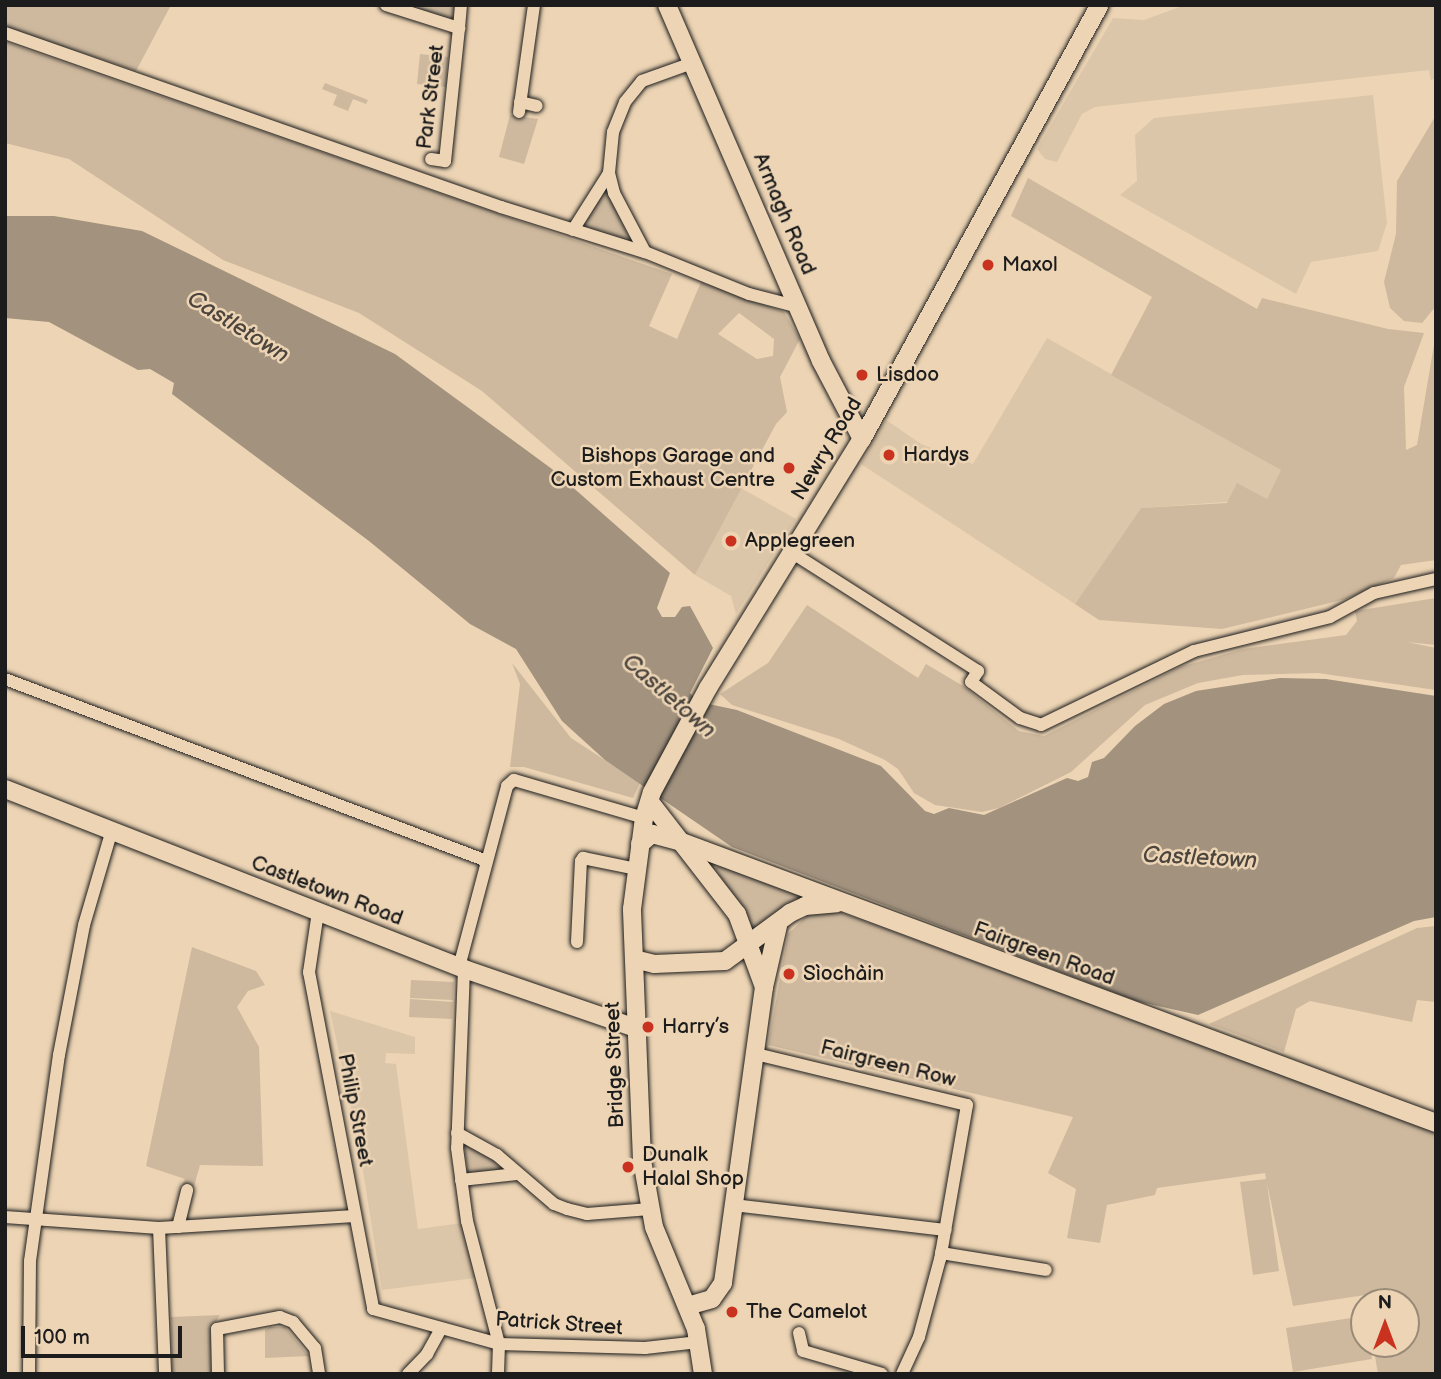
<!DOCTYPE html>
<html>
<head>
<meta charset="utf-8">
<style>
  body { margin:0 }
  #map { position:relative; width:1441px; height:1379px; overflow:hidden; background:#ecd4b4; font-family:"Balsamiq Sans",sans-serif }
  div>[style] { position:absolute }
  .built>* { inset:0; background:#dcc6a9 }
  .green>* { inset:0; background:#ceb99e }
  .water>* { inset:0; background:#a2927e }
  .roads { filter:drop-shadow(0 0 2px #1c1c1c) drop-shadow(0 0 2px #1c1c1c) }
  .minor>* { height:12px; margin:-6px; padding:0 6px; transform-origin:6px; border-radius:6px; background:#ecd4b4 }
  .secondary>* { height:18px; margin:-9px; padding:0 9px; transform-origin:9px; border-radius:9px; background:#ecd4b4 }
  .dots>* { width:19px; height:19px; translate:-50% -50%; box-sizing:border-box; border:4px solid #ecd4b4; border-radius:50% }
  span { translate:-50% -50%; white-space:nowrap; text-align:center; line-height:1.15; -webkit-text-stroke:5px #ecd4b4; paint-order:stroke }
  .street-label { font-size:21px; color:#1c1c1c }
  .poi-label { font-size:21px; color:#1c1c1c }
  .left { translate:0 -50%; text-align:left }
  .right { translate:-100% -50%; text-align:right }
  .water-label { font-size:23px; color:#4b453e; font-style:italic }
  .frame { position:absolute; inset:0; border:7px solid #1c1c1c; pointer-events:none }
  .north { position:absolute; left:1350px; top:1288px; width:70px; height:70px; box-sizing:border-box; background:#ecd4b4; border:2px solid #998a77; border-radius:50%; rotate:0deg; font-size:19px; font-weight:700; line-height:28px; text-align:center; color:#1c1c1c }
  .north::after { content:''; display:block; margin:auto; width:24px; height:32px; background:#c8321e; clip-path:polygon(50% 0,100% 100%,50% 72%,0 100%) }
  .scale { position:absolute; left:21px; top:1326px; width:161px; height:32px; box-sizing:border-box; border:4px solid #1c1c1c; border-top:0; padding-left:9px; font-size:21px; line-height:24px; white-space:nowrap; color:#1c1c1c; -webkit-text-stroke:5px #ecd4b4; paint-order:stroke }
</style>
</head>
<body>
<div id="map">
  <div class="built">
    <i style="clip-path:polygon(1185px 5px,1436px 5px,1436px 78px,1431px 80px,1429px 70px,1095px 107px,1082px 114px,1057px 162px,1045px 159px,1037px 149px,1113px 18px,1144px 20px)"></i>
    <i style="clip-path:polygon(1373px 95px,1387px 223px,1378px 251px,1311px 262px,1296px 294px,1120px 195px,1137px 181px,1135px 135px,1154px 118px)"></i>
    <i style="clip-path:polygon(1047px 338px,1282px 470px,1267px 499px,1141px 508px,1075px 604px,861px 464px,886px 420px,921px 444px,973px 464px)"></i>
    <i style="clip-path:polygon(741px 488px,796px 519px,736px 614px,731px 596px,695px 575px)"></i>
    <i style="clip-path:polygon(330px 1011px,415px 1037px,415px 1054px,386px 1053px,385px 1063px,396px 1064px,418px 1229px,462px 1223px,475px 1278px,382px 1290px,358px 1140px)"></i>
  </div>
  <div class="green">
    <i style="clip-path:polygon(5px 5px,171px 5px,136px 71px,5px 27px)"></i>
    <i style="clip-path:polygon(402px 5px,456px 5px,455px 17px,451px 22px)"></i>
    <i style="clip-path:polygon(evenodd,5px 42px,672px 274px,649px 326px,677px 339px,701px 282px,784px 312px,800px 339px,780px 377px,787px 412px,776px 424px,695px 575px,482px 391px,359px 313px,223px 260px,69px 159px,5px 143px,5px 42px,739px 313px,774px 339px,773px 356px,757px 359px,718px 334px,739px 313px)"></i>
    <i style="clip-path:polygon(420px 54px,448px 57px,446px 87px,417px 84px)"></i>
    <i style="clip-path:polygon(325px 83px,368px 100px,366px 104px,353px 99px,348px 111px,333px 105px,337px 95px,322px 89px)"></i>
    <i style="clip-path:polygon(510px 115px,538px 119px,524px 164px,499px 157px)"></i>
    <i style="clip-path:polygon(1436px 115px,1436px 306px,1422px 323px,1404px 321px,1390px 308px,1384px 282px,1396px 234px,1397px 181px)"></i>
    <i style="clip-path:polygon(1028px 178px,1257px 309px,1262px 298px,1388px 329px,1424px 333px,1404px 387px,1406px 450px,1417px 445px,1436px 333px,1436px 560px,1401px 565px,1394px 578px,1346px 599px,1222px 629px,1099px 620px,1075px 604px,1141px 508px,1227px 503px,1237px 483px,1267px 499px,1281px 470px,1111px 375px,1152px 297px,1011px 216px)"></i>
    <i style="clip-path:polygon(604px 188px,608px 189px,631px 242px,584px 228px,583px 222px)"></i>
    <i style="clip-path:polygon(1436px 598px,1436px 645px,1407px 642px,1436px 648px,1436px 690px,1318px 673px,1243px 675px,1198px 683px,1145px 705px,1071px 772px,999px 808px,982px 812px,935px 805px,914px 793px,898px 769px,885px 760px,839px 739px,732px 705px,720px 694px,768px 663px,807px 605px,918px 678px,926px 664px,963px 686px,1019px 731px,1044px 736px,1180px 667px,1243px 649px,1346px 635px,1357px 621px,1355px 611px)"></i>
    <i style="clip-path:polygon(512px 663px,571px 738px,640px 783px,633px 798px,524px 767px,510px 767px,520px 684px)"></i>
    <i style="clip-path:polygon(720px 866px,820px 897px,753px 930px,715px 868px)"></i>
    <i style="clip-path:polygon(834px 910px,1436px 1131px,1436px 1374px,1378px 1374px,1373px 1344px,1406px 1344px,1406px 1302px,1367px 1302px,1365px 1295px,1293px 1306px,1267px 1183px,1279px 1271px,1253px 1275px,1240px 1182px,1266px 1179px,1265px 1173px,1157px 1188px,1155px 1195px,1107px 1205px,1100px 1243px,1067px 1238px,1076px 1189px,1048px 1173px,1073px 1117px,768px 1045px,788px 934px,810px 913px)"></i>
    <i style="clip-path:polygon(1436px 926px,1436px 1002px,1417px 1000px,1412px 1022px,1310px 1001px,1296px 1009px,1284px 1052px,1209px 1024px,1417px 928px)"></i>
    <i style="clip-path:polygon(192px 947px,256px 971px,265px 985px,248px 991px,237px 1007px,259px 1047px,263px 1166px,200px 1165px,193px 1190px,181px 1189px,185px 1179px,146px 1166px)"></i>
    <i style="clip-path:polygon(411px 980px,454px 982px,453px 1000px,410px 998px)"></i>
    <i style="clip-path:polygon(410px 999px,453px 1002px,452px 1019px,409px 1017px)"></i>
    <i style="clip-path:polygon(464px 1143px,475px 1145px,505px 1171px,468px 1176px)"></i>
    <i style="clip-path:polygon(220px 1315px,210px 1331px,214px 1372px,172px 1374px,171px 1317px)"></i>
    <i style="clip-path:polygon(1364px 1316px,1364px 1344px,1369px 1344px,1372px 1359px,1293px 1372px,1286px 1328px)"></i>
    <i style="clip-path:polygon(270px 1327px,285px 1327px,309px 1356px,265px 1358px,265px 1330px)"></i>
  </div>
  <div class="water">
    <i style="clip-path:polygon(5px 216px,54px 216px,142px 231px,395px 354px,552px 469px,670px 573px,657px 608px,662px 617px,675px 617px,682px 607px,690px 606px,713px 648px,690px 693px,699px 702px,737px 710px,881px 766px,925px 811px,934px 814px,949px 808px,984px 815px,1067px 778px,1078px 781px,1088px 777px,1092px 762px,1104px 758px,1135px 726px,1164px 704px,1196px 691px,1280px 678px,1326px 679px,1436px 696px,1436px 917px,1414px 921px,1198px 1015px,1136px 1001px,732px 847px,605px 760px,562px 721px,516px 649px,470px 624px,369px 541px,172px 394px,174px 383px,150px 369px,138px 370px,49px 322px,5px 318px)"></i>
  </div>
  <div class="roads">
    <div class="minor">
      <i style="left:386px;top:5px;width:77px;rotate:17.5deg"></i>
      <i style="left:459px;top:28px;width:134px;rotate:96deg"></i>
      <i style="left:445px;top:161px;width:14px;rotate:-172deg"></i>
      <i style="left:459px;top:28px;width:23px;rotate:-85deg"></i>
      <i style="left:5px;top:33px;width:526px;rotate:19.33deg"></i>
      <i style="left:501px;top:207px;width:151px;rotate:17.4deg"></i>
      <i style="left:645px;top:252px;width:112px;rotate:22deg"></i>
      <i style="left:749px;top:294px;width:52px;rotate:14.6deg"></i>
      <i style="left:520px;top:102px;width:17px;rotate:13deg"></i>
      <i style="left:519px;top:112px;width:108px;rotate:-82deg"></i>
      <i style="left:573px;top:230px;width:67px;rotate:-57.7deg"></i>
      <i style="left:645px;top:252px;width:67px;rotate:-117.7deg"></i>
      <i style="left:614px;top:193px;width:21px;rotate:-104deg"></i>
      <i style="left:609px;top:173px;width:41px;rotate:-84.4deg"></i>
      <i style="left:613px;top:132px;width:32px;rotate:-68deg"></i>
      <i style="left:625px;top:102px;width:27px;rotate:-51deg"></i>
      <i style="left:642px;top:81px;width:53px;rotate:-19.8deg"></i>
      <i style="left:791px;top:552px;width:222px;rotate:32.5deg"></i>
      <i style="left:978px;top:671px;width:13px;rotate:122deg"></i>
      <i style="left:971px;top:682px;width:61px;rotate:36.3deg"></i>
      <i style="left:1020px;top:718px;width:22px;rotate:18deg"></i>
      <i style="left:1041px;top:725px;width:170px;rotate:-25.8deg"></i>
      <i style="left:1194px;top:651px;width:140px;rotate:-14deg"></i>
      <i style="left:1330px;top:617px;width:50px;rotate:-28.6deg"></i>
      <i style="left:1374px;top:593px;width:64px;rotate:-12.7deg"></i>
      <i style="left:5px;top:679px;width:515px;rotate:20.69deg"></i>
      <i style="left:318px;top:912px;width:61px;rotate:98.5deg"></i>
      <i style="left:309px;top:972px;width:343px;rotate:79.2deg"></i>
      <i style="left:373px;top:1309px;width:131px;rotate:15.5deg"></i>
      <i style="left:499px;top:1344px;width:146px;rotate:1.6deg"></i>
      <i style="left:645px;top:1348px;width:54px;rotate:-6.3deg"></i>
      <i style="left:577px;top:942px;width:81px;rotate:-87.2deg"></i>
      <i style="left:581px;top:861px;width:4px;rotate:-56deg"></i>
      <i style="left:583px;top:858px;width:54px;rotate:11.7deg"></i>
      <i style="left:459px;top:967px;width:187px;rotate:-75.1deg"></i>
      <i style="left:507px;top:786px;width:9px;rotate:-41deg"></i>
      <i style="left:514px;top:780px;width:135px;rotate:16.3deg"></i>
      <i style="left:464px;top:969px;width:179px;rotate:92.2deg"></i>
      <i style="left:457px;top:1148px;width:74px;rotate:82.2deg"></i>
      <i style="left:467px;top:1221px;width:127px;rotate:75.4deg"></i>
      <i style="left:499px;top:1344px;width:30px;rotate:92deg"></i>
      <i style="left:756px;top:1054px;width:217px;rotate:13.6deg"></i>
      <i style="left:967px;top:1105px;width:156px;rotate:99.9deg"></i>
      <i style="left:940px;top:1259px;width:81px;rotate:105.1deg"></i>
      <i style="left:919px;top:1337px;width:41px;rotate:114.7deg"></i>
      <i style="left:457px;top:1133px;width:46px;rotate:28.8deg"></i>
      <i style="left:497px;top:1155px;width:75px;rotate:40.7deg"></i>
      <i style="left:554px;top:1204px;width:14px;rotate:21deg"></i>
      <i style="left:567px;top:1209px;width:21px;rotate:14deg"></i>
      <i style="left:587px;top:1214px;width:63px;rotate:-4.5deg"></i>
      <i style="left:461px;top:1180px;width:56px;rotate:-6.1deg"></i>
      <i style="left:733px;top:1205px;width:214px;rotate:6.7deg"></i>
      <i style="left:5px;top:1217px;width:154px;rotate:4.1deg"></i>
      <i style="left:159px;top:1228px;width:196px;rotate:-3.5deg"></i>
      <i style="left:178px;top:1227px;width:38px;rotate:-76deg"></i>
      <i style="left:159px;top:1228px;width:146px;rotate:87.6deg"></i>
      <i style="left:941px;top:1253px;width:106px;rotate:9.2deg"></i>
      <i style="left:799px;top:1333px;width:18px;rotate:77deg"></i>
      <i style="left:803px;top:1351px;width:82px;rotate:16.2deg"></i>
      <i style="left:29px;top:1374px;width:113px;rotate:-89.5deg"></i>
      <i style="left:30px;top:1261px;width:208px;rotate:-82deg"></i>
      <i style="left:59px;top:1055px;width:132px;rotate:-79.1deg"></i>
      <i style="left:84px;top:925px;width:99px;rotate:-73.6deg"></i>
      <i style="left:218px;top:1374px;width:45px;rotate:-91.3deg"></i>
      <i style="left:217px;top:1329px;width:64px;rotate:-10.8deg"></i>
      <i style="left:280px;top:1317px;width:14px;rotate:21deg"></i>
      <i style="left:293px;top:1322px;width:34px;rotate:50deg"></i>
      <i style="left:315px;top:1348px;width:26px;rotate:81deg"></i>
      <i style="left:408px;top:1374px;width:28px;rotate:-46deg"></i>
      <i style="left:427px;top:1354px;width:29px;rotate:-61deg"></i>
    </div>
    <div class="secondary">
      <i style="left:667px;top:5px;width:388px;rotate:66.6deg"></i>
      <i style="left:821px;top:361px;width:88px;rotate:62.3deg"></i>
      <i style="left:5px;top:789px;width:493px;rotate:21.4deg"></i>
      <i style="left:464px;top:969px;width:181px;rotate:19deg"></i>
      <i style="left:650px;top:802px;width:142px;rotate:52.2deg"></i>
      <i style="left:737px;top:914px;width:78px;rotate:69.7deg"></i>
      <i style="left:764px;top:987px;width:299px;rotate:97.9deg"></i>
      <i style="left:723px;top:1283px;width:19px;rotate:125deg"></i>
      <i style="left:712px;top:1299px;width:25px;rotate:164deg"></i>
      <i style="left:640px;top:844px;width:16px;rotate:-40deg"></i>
      <i style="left:652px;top:834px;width:28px;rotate:15deg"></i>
      <i style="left:679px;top:841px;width:808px;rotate:20.43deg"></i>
      <i style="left:634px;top:959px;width:21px;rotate:14deg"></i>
      <i style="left:654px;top:964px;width:71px;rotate:-2.4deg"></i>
      <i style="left:725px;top:961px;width:81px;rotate:-36.4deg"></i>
      <i style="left:790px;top:913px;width:17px;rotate:-25deg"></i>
      <i style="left:805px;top:906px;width:32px;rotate:-5deg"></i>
      <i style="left:764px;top:987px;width:63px;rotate:-77.1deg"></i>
      <i style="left:703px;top:1374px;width:46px;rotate:-98.8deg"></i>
      <i style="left:696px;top:1329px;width:110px;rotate:-112.4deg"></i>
      <i style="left:654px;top:1227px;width:68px;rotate:-100.2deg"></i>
      <i style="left:642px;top:1160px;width:251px;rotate:-92.3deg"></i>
      <i style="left:632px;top:909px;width:92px;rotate:-82.5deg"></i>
      <i style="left:644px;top:818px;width:27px;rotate:-73deg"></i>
      <i style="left:652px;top:792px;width:118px;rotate:-61.7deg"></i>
      <i style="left:708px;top:688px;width:293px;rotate:-58.3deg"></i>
      <i style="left:862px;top:439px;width:495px;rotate:-61.3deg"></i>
    </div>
  </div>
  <div class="dots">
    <i style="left:988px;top:265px;background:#c8321e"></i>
    <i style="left:862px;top:375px;background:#c8321e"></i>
    <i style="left:889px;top:455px;background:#c8321e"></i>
    <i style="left:789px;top:468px;background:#c8321e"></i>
    <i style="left:731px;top:541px;background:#c8321e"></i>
    <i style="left:789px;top:974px;background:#c8321e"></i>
    <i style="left:648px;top:1027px;background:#c8321e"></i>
    <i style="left:628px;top:1167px;background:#c8321e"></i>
    <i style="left:732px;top:1312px;background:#c8321e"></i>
  </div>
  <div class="street-label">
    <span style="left:431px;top:97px;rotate:-83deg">Park Street</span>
    <span style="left:784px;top:214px;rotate:67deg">Armagh Road</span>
    <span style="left:827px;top:449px;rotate:-59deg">Newry Road</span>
    <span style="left:327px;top:891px;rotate:21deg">Castletown Road</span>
    <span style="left:1044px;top:954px;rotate:20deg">Fairgreen Road</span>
    <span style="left:888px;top:1064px;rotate:14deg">Fairgreen Row</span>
    <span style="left:615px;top:1065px;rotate:-92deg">Bridge Street</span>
    <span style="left:355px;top:1110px;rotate:79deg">Philip Street</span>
    <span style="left:559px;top:1324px;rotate:4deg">Patrick Street</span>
  </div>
  <div class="poi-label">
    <span class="left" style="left:1002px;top:265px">Maxol</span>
    <span class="left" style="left:876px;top:375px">Lisdoo</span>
    <span class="left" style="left:903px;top:455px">Hardys</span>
    <span class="right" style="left:775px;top:468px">Bishops Garage and<br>Custom Exhaust Centre</span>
    <span class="left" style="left:745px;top:541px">Applegreen</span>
    <span class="left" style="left:803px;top:974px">Sìochàin</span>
    <span class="left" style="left:662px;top:1027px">Harry’s</span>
    <span class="left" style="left:642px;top:1167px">Dunalk<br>Halal Shop</span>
    <span class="left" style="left:746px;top:1312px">The Camelot</span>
  </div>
  <div class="water-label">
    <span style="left:238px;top:327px;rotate:32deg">Castletown</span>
    <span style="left:669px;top:696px;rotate:41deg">Castletown</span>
    <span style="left:1200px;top:858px;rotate:3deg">Castletown</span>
  </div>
  <div class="frame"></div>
  <div class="north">N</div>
  <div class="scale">100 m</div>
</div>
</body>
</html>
